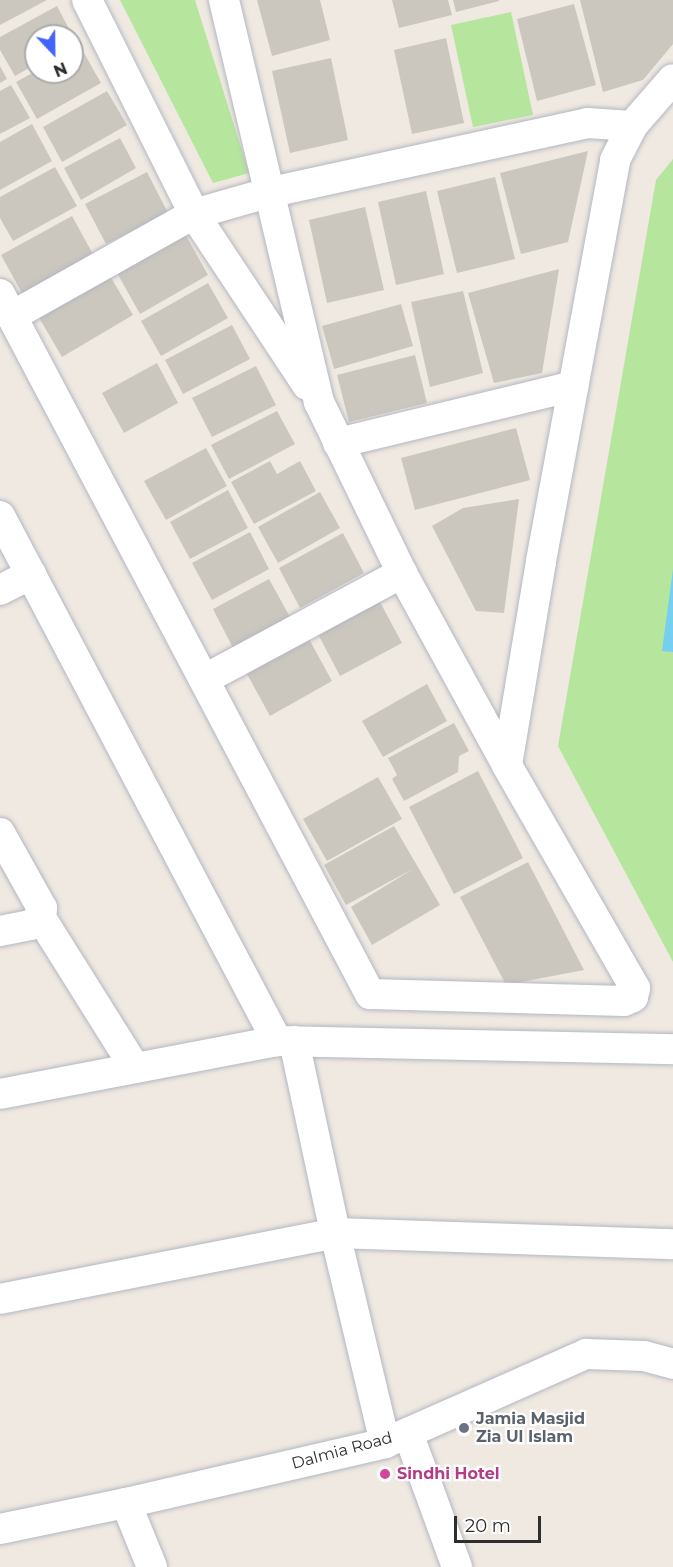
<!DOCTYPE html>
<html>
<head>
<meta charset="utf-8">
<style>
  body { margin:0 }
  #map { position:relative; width:673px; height:1567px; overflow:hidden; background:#efe9e1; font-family:Montserrat,sans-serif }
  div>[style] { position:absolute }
  .green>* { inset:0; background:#b6e59e }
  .water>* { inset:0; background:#75cff0 }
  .building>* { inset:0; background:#cbc7bf }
  .roads { filter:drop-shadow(0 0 2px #b4b7c1) drop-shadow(0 0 2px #b4b7c1) }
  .street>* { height:30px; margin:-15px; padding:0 15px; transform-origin:15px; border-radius:15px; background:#fff }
  .dots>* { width:16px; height:16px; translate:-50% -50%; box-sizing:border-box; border:3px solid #fff; border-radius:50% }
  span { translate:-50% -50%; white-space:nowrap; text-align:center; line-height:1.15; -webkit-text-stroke:4.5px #fff; paint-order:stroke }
  .worship-label { font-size:16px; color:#5b616d; font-weight:700 }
  .left { translate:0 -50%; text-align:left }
  .street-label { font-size:16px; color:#2e2e2e }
  .hotel-label { font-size:16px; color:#b23c85; font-weight:700 }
  .north { position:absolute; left:24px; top:24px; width:60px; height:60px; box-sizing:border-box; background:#fff; border:2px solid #ababab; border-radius:50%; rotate:158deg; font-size:16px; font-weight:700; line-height:24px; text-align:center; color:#2e2e2e }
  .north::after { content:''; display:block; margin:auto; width:21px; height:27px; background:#4264fb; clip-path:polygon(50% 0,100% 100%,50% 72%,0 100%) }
  .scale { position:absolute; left:454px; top:1516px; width:87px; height:27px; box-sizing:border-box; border:3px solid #2e2e2e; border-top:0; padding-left:8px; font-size:18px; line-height:21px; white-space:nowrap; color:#2e2e2e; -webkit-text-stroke:4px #fff; paint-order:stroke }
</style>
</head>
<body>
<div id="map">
  <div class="green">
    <i style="clip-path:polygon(120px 0,195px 0,249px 173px,213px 183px)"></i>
    <i style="clip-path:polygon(511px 12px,533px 115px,473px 127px,451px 25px)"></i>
    <i style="clip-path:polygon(673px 159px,673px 962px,558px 746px,656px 180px)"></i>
  </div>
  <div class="water">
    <i style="clip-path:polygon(673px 569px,673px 652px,662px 651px)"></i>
  </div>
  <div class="building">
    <i style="clip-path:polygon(0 0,47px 0,0 25px)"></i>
    <i style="clip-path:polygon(257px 0,320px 0,330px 40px,272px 56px)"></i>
    <i style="clip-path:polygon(392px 0,448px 0,452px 15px,399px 28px)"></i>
    <i style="clip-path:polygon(453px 0,499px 0,499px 1px,456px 12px)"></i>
    <i style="clip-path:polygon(580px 0,673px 0,673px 44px,643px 80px,603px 92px)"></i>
    <i style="clip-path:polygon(574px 4px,596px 85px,537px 101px,517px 19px)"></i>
    <i style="clip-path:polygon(57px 6px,76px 42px,72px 44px,72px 36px,36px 36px,36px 64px,15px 76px,0 50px,0 37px)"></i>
    <i style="clip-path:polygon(446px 38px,464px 123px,412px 134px,394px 50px)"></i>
    <i style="clip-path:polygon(80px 46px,101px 83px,37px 119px,16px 82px,36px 71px,72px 72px,72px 51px)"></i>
    <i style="clip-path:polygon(331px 58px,348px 140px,290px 153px,272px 71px)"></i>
    <i style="clip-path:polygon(0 66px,7px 79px,0 83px)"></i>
    <i style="clip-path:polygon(11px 85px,30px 118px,0 134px,0 91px)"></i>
    <i style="clip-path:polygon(107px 91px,127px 125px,62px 162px,43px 127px)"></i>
    <i style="clip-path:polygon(32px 124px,52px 161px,0 190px,0 142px)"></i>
    <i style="clip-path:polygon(120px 138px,136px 168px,81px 200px,64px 168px)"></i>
    <i style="clip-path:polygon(588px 151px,568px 242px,521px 254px,500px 173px)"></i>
    <i style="clip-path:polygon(55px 167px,77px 206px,13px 241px,0 218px,0 197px)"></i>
    <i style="clip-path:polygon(147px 172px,168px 213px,106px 244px,85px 204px)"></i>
    <i style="clip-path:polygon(495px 177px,515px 259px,457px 273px,437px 191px)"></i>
    <i style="clip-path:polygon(426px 191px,444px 274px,396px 285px,378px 202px)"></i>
    <i style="clip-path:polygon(365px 207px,384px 290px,327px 303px,309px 220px)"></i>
    <i style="clip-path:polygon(72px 216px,94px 256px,23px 295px,1px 255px)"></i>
    <i style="clip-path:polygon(184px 232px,208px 275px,140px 314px,116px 271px)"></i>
    <i style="clip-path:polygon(559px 269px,542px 373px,494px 383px,468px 293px)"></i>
    <i style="clip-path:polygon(109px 274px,133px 315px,62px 357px,38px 316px)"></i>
    <i style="clip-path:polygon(208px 283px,228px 318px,161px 356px,141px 321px)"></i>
    <i style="clip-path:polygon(463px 291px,483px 373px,430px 387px,411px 302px)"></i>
    <i style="clip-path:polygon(401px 304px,413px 346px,334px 369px,322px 326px)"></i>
    <i style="clip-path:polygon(232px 325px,250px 359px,183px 394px,165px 360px)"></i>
    <i style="clip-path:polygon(415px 355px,427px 403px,349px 422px,337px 375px)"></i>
    <i style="clip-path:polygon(157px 363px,178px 403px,124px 433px,102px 393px)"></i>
    <i style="clip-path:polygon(256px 366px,276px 405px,212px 437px,192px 398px)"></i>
    <i style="clip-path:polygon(277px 411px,295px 444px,229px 479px,211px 445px)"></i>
    <i style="clip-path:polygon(516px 428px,530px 480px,415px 510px,401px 458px)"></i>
    <i style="clip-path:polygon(206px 448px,227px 486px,166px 520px,144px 481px)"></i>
    <i style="clip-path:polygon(270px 461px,277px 474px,300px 461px,316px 491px,254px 524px,231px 482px)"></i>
    <i style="clip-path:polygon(228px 490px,248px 528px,190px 559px,170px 522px)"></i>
    <i style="clip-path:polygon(320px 492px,340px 528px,278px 563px,258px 527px)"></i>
    <i style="clip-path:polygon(519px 499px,504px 613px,476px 611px,432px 526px,463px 508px)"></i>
    <i style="clip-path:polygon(250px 532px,269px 569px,212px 600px,192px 563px)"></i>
    <i style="clip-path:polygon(343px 533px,364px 573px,300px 608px,279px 568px)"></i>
    <i style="clip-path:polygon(269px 579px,290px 617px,233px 648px,213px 609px)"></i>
    <i style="clip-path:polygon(380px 602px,402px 643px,340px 676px,318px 634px)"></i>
    <i style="clip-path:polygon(309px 639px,332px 681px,270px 716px,247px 674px)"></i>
    <i style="clip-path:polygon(427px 684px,447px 721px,383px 757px,362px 721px)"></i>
    <i style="clip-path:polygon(454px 723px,469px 751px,459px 756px,458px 772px,404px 801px,392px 779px,397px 775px,388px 758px)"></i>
    <i style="clip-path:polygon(478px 771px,523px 858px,454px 894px,409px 807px)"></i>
    <i style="clip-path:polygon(378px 777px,402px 819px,327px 861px,303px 819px)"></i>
    <i style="clip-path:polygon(394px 826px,440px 905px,372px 945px,351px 907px,413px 869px,346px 905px,324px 865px)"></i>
    <i style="clip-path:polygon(528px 862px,584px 970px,506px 985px,460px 897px)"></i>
  </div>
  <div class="roads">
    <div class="street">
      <i style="left:87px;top:0;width:239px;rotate:63.4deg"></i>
      <i style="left:194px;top:214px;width:205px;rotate:56.5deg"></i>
      <i style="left:0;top:294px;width:792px;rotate:62.14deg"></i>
      <i style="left:370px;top:994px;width:254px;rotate:1.6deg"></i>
      <i style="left:624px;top:1001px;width:10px;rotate:-24deg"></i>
      <i style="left:633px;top:997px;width:9px;rotate:-77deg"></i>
      <i style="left:635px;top:988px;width:257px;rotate:-119.9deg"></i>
      <i style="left:507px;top:765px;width:219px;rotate:-118.7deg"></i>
      <i style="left:402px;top:573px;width:190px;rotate:-115.9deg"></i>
      <i style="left:319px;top:402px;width:413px;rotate:-103.3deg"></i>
      <i style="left:12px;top:316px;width:209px;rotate:-29.3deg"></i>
      <i style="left:194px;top:214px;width:76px;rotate:-16deg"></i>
      <i style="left:267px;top:193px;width:328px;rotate:-12.3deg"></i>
      <i style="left:587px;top:123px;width:45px;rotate:3.8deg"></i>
      <i style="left:338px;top:443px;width:242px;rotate:-13.6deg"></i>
      <i style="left:0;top:516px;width:594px;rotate:62.18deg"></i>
      <i style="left:0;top:590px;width:35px;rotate:-27deg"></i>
      <i style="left:205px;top:679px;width:224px;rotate:-28.3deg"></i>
      <i style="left:507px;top:765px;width:207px;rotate:-80.5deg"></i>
      <i style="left:541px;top:561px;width:408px;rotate:-79.5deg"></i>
      <i style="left:615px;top:160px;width:38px;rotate:-63deg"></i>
      <i style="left:632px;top:126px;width:62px;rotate:-48.9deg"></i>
      <i style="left:0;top:833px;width:86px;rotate:60.8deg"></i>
      <i style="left:42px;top:908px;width:10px;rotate:96deg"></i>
      <i style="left:41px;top:918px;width:177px;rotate:57.9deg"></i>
      <i style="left:0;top:931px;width:31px;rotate:-11deg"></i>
      <i style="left:30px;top:925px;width:13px;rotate:-32deg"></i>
      <i style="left:294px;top:1041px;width:196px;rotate:77.9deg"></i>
      <i style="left:335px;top:1233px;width:216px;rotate:76.6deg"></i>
      <i style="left:0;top:1094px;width:282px;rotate:-10.8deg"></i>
      <i style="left:277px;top:1041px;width:396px;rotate:1.2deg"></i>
      <i style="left:0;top:1299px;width:341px;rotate:-11.1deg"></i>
      <i style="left:335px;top:1233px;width:338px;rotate:1.9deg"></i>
      <i style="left:408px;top:1433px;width:143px;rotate:69.9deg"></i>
      <i style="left:126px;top:1503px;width:69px;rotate:67.9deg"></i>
      <i style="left:0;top:1529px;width:129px;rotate:-11.7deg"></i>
      <i style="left:126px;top:1503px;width:266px;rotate:-13deg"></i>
      <i style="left:385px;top:1443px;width:220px;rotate:-23.9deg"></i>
      <i style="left:586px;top:1354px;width:58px;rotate:2deg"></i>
      <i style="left:644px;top:1356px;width:30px;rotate:15deg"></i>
    </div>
  </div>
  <div class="dots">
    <i style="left:464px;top:1428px;background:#6b7280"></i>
    <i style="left:385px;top:1474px;background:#d1479c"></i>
  </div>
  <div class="worship-label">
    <span class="left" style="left:476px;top:1428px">Jamia Masjid<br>Zia Ul Islam</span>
  </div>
  <div class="street-label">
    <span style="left:342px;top:1451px;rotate:-15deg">Dalmia Road</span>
  </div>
  <div class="hotel-label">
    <span class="left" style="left:397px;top:1474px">Sindhi Hotel</span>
  </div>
  <div class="north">N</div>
  <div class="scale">20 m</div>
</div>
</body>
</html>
